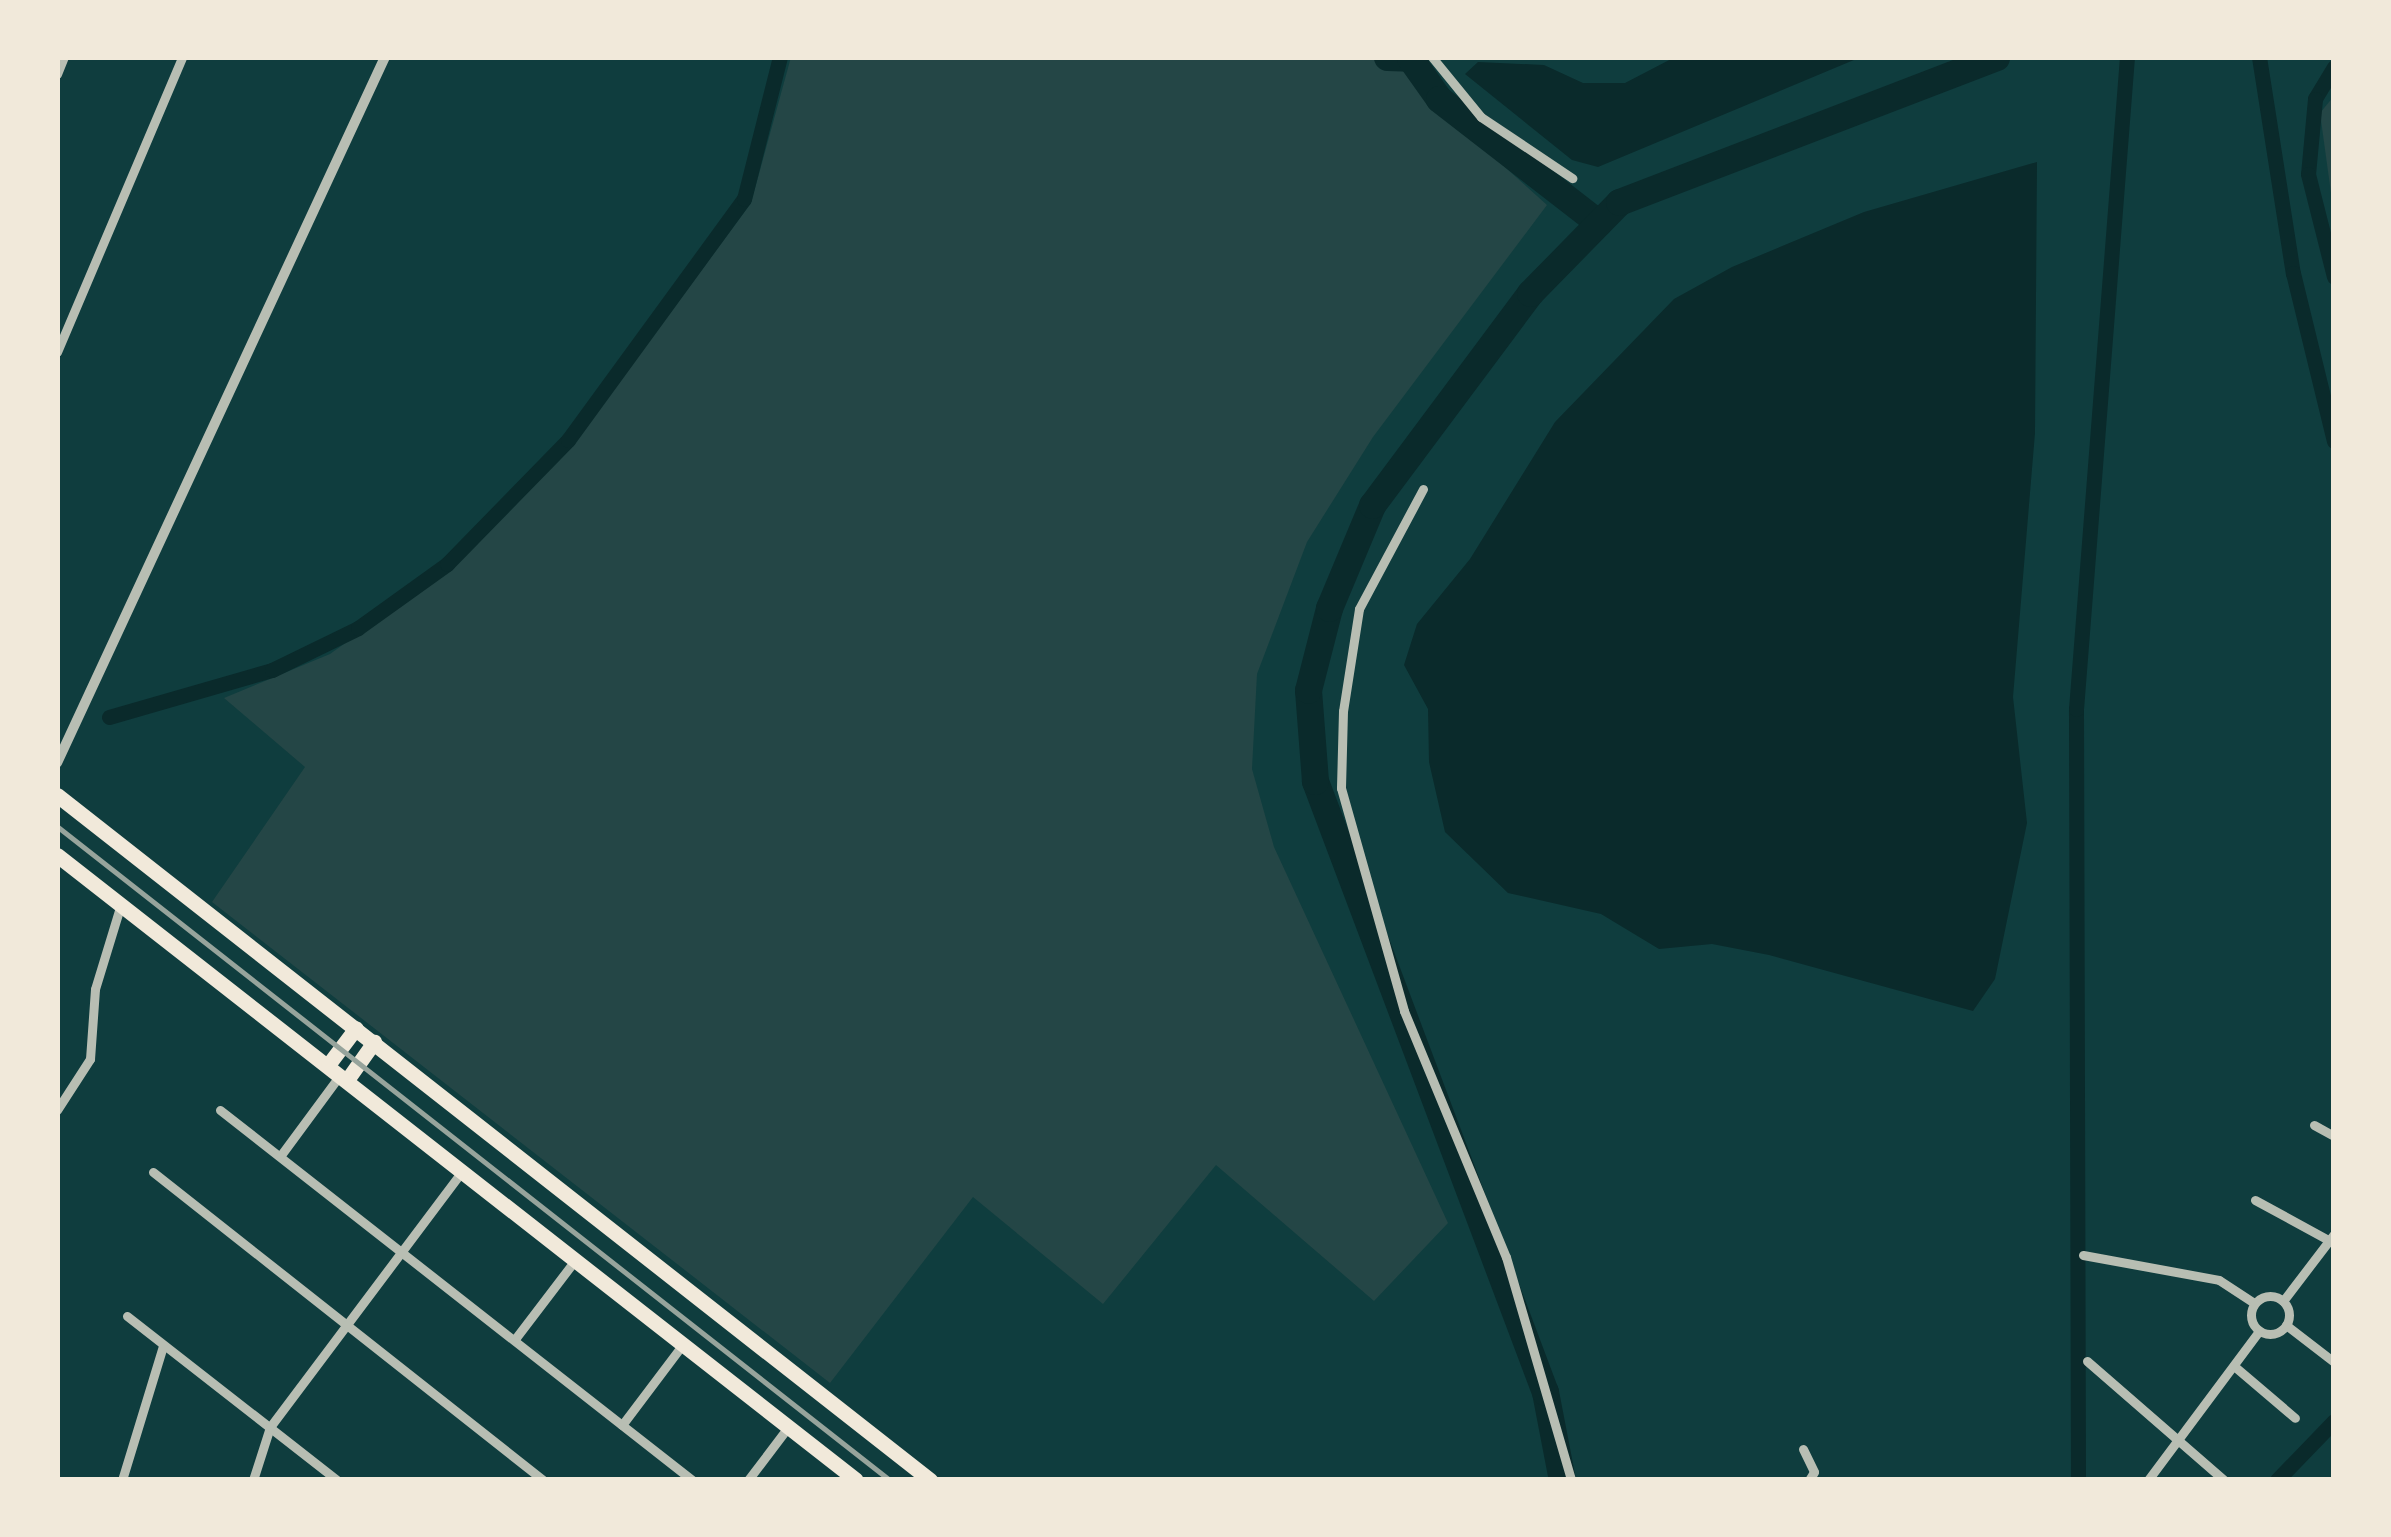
<!DOCTYPE html>
<html>
<head>
<meta charset="utf-8">
<style>
  body { margin:0 }
  #map { position:relative; width:2391px; height:1537px; overflow:hidden; background:#0f3d3e; font-family:"Fira Sans",sans-serif }
  div>[style] { position:absolute }
  .green>* { inset:0; background:#244646 }
  .water>* { inset:0; background:#0a2a2b }
  .canal>* { height:15px; margin:-7.5px; padding:0 7.5px; transform-origin:7.5px; border-radius:7.5px; background:#0a2a2b }
  .river>* { height:27px; margin:-13.5px; padding:0 13.5px; transform-origin:13.5px; border-radius:13.5px; background:#0a2a2b }
  .minor>* { height:9px; margin:-4.5px; padding:0 4.5px; transform-origin:4.5px; border-radius:4.5px; background:#b8beb3 }
  .minor>.ring { margin:-4.5px; padding:0; box-sizing:content-box; background:none; border:9px solid #b8beb3; border-radius:50% }
  .tertiary>* { height:10px; margin:-5px; padding:0 5px; transform-origin:5px; border-radius:5px; background:#b8beb3 }
  .trunk>* { height:15px; margin:-7.5px; padding:0 7.5px; transform-origin:7.5px; border-radius:7.5px; background:#f1e9da }
  .rail>* { height:4.5px; margin:-2.25px; padding:0 2.25px; transform-origin:2.25px; border-radius:2.25px; background:#97a49c }
  span { translate:-50% -50%; white-space:nowrap; text-align:center; line-height:1.15; -webkit-text-stroke:9px #f1e9da; paint-order:stroke }
  .frame { position:absolute; inset:0; border:60px solid #f1e9da; pointer-events:none }
</style>
</head>
<body>
<div id="map">
  <div class="green">
    <i style="clip-path:polygon(791px 57px,1416px 57px,1428px 98px,1547px 205px,1373px 437px,1307px 542px,1257px 674px,1252px 769px,1274px 847px,1448px 1223px,1374px 1301px,1216px 1165px,1103px 1304px,973px 1197px,830px 1383px,212px 902px,305px 767px,224px 698px,330px 654px,457px 563px,574px 443px,751px 203px)"></i>
    <i style="clip-path:polygon(2334px 96px,2334px 215px,2320px 113px)"></i>
  </div>
  <div class="water">
    <i style="clip-path:polygon(1675px 57px,1861px 57px,1598px 167px,1572px 160px,1465px 74px,1478px 62px,1544px 65px,1583px 83px,1625px 83px)"></i>
    <i style="clip-path:polygon(2037px 162px,2035px 433px,2013px 697px,2027px 823px,1995px 979px,1973px 1011px,1769px 955px,1712px 944px,1659px 949px,1601px 914px,1508px 893px,1445px 832px,1429px 762px,1428px 709px,1404px 665px,1417px 624px,1470px 559px,1555px 422px,1674px 299px,1732px 267px,1864px 212px)"></i>
  </div>
  <div class="canal">
    <i style="left:2259px;top:57px;width:219px;rotate:81.1deg"></i>
    <i style="left:2293px;top:273px;width:173px;rotate:76.3deg"></i>
    <i style="left:1410px;top:58px;width:1px;rotate:-45deg"></i>
    <i style="left:2334px;top:67px;width:37px;rotate:121deg"></i>
    <i style="left:2315px;top:99px;width:75px;rotate:95.3deg"></i>
    <i style="left:2308px;top:174px;width:106px;rotate:75.8deg"></i>
    <i style="left:109px;top:717px;width:170px;rotate:-16.1deg"></i>
    <i style="left:272px;top:670px;width:96px;rotate:-26deg"></i>
    <i style="left:358px;top:628px;width:110px;rotate:-35.7deg"></i>
    <i style="left:447px;top:564px;width:173px;rotate:-45.7deg"></i>
    <i style="left:568px;top:440px;width:298px;rotate:-53.9deg"></i>
    <i style="left:744px;top:199px;width:146px;rotate:-75.8deg"></i>
    <i style="left:2078px;top:1480px;width:771px;rotate:-90.15deg"></i>
    <i style="left:2076px;top:709px;width:654px;rotate:-85.53deg"></i>
    <i style="left:2277px;top:1480px;width:82px;rotate:-46deg"></i>
  </div>
  <div class="river">
    <i style="left:1387px;top:57px;width:23px;rotate:2deg"></i>
    <i style="left:1410px;top:58px;width:50px;rotate:54.7deg"></i>
    <i style="left:1439px;top:99px;width:202px;rotate:37.8deg"></i>
    <i style="left:1562px;top:1480px;width:90px;rotate:-100.9deg"></i>
    <i style="left:1545px;top:1392px;width:653px;rotate:-110.63deg"></i>
    <i style="left:1315px;top:781px;width:91px;rotate:-94.4deg"></i>
    <i style="left:1308px;top:690px;width:85px;rotate:-75.6deg"></i>
    <i style="left:1329px;top:608px;width:112px;rotate:-67.3deg"></i>
    <i style="left:1372px;top:505px;width:264px;rotate:-53.3deg"></i>
    <i style="left:1530px;top:293px;width:127px;rotate:-45.6deg"></i>
    <i style="left:1619px;top:202px;width:404px;rotate:-21deg"></i>
  </div>
  <div class="minor">
    <i style="left:1432px;top:57px;width:77px;rotate:50.8deg"></i>
    <i style="left:1481px;top:117px;width:110px;rotate:33.8deg"></i>
    <i style="left:57px;top:74px;width:18px;rotate:-68deg"></i>
    <i style="left:57px;top:352px;width:320px;rotate:-67deg"></i>
    <i style="left:1423px;top:489px;width:136px;rotate:118.1deg"></i>
    <i style="left:1359px;top:609px;width:103px;rotate:98.9deg"></i>
    <i style="left:1343px;top:711px;width:77px;rotate:91.5deg"></i>
    <i style="left:1341px;top:788px;width:232px;rotate:74.2deg"></i>
    <i style="left:1404px;top:1011px;width:266px;rotate:67.5deg"></i>
    <i style="left:1506px;top:1257px;width:232px;rotate:73.7deg"></i>
    <i style="left:57px;top:1110px;width:61px;rotate:-57.1deg"></i>
    <i style="left:90px;top:1059px;width:70px;rotate:-85.9deg"></i>
    <i style="left:95px;top:989px;width:89px;rotate:-73deg"></i>
    <i style="left:220px;top:1110px;width:600px;rotate:38.09deg"></i>
    <i style="left:2314px;top:1125px;width:23px;rotate:29deg"></i>
    <i style="left:281px;top:1155px;width:99px;rotate:-53.6deg"></i>
    <i style="left:153px;top:1172px;width:497px;rotate:38.3deg"></i>
    <i style="left:2255px;top:1200px;width:90px;rotate:28.6deg"></i>
    <i style="left:2083px;top:1255px;width:138px;rotate:10.4deg"></i>
    <i style="left:2219px;top:1280px;width:42px;rotate:33.3deg"></i>
    <i class="ring" style="left:2251px;top:1296px;width:29px;height:29px"></i>
    <i style="left:2283px;top:1301px;width:84px;rotate:-52.7deg"></i>
    <i style="left:127px;top:1316px;width:266px;rotate:38deg"></i>
    <i style="left:2286px;top:1325px;width:61px;rotate:37.6deg"></i>
    <i style="left:515px;top:1339px;width:101px;rotate:-52.7deg"></i>
    <i style="left:2087px;top:1361px;width:181px;rotate:41deg"></i>
    <i style="left:2234px;top:1366px;width:80px;rotate:40.4deg"></i>
    <i style="left:622px;top:1425px;width:101px;rotate:-53deg"></i>
    <i style="left:1803px;top:1449px;width:25px;rotate:64deg"></i>
    <i style="left:1814px;top:1472px;width:9px;rotate:122deg"></i>
    <i style="left:122px;top:1480px;width:140px;rotate:-73deg"></i>
    <i style="left:253px;top:1480px;width:56px;rotate:-72.2deg"></i>
    <i style="left:270px;top:1427px;width:320px;rotate:-53.1deg"></i>
    <i style="left:748px;top:1480px;width:68px;rotate:-52.8deg"></i>
    <i style="left:2148px;top:1480px;width:186px;rotate:-53.3deg"></i>
  </div>
  <div class="tertiary">
    <i style="left:57px;top:763px;width:778px;rotate:-65.08deg"></i>
  </div>
  <div class="trunk">
    <i style="left:57px;top:795px;width:1110px;rotate:38.12deg"></i>
    <i style="left:57px;top:855px;width:1014px;rotate:38.03deg"></i>
    <i style="left:328px;top:1065px;width:46px;rotate:-52.9deg"></i>
    <i style="left:347px;top:1080px;width:47px;rotate:-54.6deg"></i>
  </div>
  <div class="rail">
    <i style="left:57px;top:826px;width:1059px;rotate:38.14deg"></i>
  </div>
  <div class="frame"></div>
</div>
</body>
</html>
